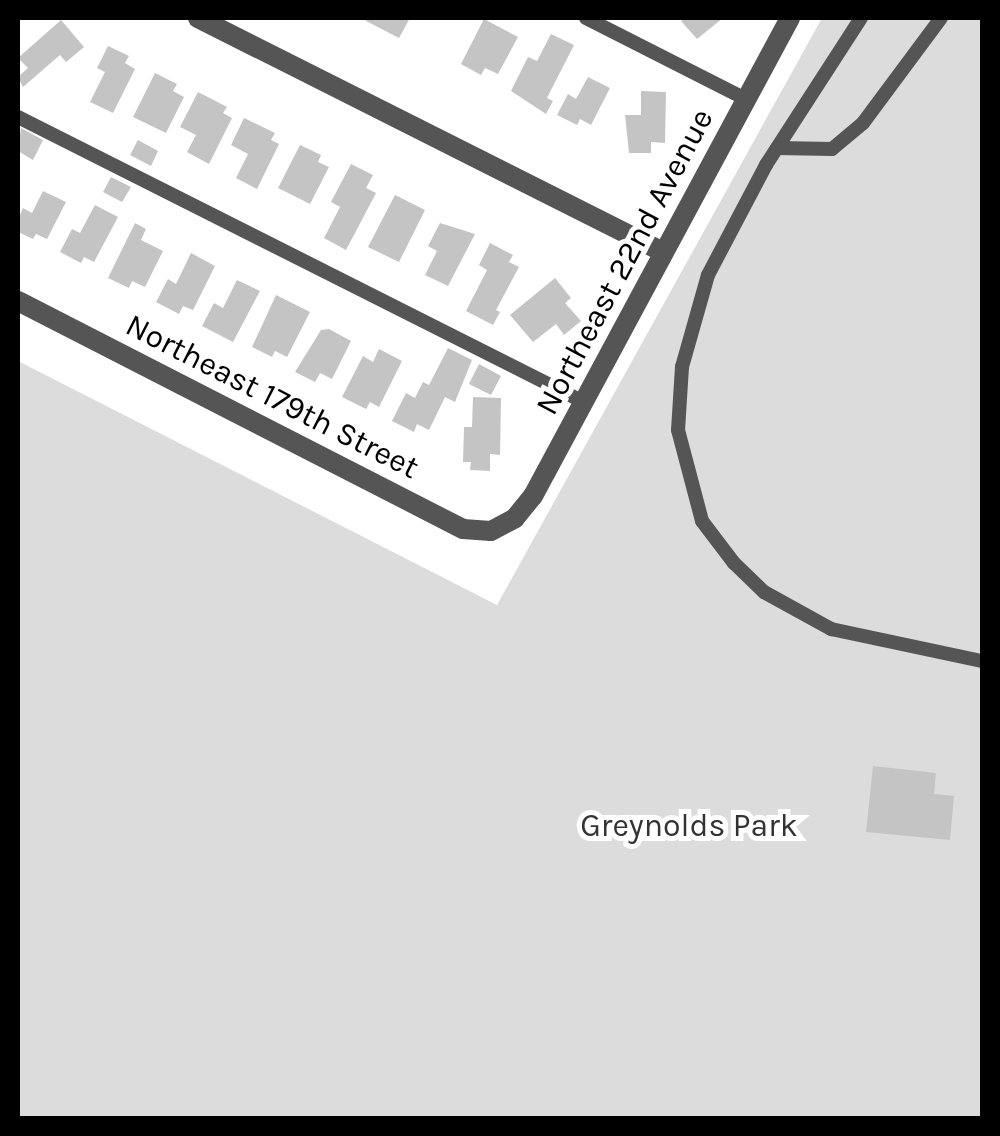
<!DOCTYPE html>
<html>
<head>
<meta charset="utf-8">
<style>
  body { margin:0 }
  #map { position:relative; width:1000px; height:1136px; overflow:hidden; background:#fff; font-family:Karla,sans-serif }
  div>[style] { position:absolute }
  .green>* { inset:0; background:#dcdcdc }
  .building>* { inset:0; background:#c4c4c4 }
  .lane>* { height:14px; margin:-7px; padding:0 7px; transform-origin:7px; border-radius:7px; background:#555 }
  .street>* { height:20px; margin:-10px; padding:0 10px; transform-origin:10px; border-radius:10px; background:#555 }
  span { translate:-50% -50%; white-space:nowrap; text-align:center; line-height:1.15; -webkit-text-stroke:10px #fff; paint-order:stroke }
  .street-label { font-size:32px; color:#000 }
  .park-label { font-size:32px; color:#333 }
  .frame { position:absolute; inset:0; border:20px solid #000; pointer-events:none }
</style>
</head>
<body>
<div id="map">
  <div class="green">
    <i style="clip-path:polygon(822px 18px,982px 18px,982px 1118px,18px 1118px,18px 361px,497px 605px)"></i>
  </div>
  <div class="building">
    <i style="clip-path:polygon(368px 18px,410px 18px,399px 38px,366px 21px)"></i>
    <i style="clip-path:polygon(686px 18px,723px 18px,697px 39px,681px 21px)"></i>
    <i style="clip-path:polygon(484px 19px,518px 37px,498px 74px,485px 68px,481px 75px,461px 64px)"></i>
    <i style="clip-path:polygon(61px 20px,84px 47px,66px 62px,60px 55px,23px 87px,18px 77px,28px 68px,18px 58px)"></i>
    <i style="clip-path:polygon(551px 34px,574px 45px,547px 98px,553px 101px,546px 114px,511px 91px,528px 57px,537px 61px)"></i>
    <i style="clip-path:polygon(108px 46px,129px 56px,125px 63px,135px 69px,113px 113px,90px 102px,105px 72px,97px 68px)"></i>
    <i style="clip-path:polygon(155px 73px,177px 84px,173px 91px,184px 97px,166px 133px,133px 117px)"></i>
    <i style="clip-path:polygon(588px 77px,610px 88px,591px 125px,580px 119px,577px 125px,557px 115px,568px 94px,576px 99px)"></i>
    <i style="clip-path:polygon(641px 91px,666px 92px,665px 143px,651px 142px,651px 153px,629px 153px,625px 115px,641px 115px)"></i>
    <i style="clip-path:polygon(198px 92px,227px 107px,223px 113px,232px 118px,209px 164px,187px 152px,196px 135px,180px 127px)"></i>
    <i style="clip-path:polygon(244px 118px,275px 133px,271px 140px,279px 144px,257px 189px,236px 178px,248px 154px,231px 145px)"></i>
    <i style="clip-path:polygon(21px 128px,43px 140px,33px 160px,18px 151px)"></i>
    <i style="clip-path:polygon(138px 140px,158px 151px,151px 166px,130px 155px)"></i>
    <i style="clip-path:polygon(300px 145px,321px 155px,318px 162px,329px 167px,310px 204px,278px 188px)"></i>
    <i style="clip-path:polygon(351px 164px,373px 175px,366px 188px,376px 193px,346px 250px,324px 238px,340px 207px,331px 202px)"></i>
    <i style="clip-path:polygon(111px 177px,131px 187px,122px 202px,103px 192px)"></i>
    <i style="clip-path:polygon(43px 191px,66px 202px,47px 239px,36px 234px,33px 239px,18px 232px,18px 220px,23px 208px,32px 213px)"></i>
    <i style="clip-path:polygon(395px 195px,425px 210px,399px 262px,368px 247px)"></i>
    <i style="clip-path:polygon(95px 205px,118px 217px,94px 262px,84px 257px,81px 263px,60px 252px,72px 229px,80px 233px)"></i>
    <i style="clip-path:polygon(135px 223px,146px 229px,141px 240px,163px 251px,145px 287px,132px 281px,129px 288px,108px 278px)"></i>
    <i style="clip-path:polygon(440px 223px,475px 234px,448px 286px,425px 275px,437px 251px,428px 246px)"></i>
    <i style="clip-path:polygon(490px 243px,513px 255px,509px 262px,519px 267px,496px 310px,500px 312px,493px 325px,466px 311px,487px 270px,479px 265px)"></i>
    <i style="clip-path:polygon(191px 253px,215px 266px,193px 310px,183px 306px,179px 314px,156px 302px,168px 279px,176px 284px)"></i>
    <i style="clip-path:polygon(555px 278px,571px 298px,565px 303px,581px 321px,564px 335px,556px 324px,533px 342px,510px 315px)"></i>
    <i style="clip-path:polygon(237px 280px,260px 291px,233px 342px,202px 326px,214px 303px,223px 308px)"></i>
    <i style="clip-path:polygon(276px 295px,310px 312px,287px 357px,275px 351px,272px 357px,252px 347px)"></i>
    <i style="clip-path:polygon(329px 329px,351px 341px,332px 379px,320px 373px,315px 382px,295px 372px,321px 330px)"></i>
    <i style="clip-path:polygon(448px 348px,472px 360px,455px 402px,445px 397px,429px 430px,417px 424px,414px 432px,392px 421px,406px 393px,415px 398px,423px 382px,429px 385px)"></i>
    <i style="clip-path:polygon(379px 349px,402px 361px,379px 407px,370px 402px,366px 409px,342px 397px,363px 356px,373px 362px)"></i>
    <i style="clip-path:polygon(479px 364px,501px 376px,491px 395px,469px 384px)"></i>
    <i style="clip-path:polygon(473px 397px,501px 398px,500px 455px,490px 454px,490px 471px,470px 470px,471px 462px,463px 462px,464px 427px,472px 427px)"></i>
    <i style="clip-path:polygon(873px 766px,936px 773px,934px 794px,954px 796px,950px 840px,866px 832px)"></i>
  </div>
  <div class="lane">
    <i style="left:586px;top:18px;width:179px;rotate:26.9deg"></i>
    <i style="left:861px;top:18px;width:175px;rotate:122.9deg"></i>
    <i style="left:766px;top:165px;width:124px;rotate:117.8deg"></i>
    <i style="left:708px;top:275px;width:96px;rotate:105.8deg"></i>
    <i style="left:682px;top:367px;width:63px;rotate:93.6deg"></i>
    <i style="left:678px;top:430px;width:94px;rotate:75.2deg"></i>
    <i style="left:702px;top:521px;width:53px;rotate:52.7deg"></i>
    <i style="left:734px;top:563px;width:42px;rotate:44deg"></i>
    <i style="left:764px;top:592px;width:77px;rotate:28.9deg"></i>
    <i style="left:831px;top:629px;width:154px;rotate:12deg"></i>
    <i style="left:18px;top:117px;width:634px;rotate:26.73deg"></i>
    <i style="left:777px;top:148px;width:55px;rotate:1deg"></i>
    <i style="left:832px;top:149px;width:40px;rotate:-40deg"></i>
    <i style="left:863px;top:123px;width:131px;rotate:-53.4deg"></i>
  </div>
  <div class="street">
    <i style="left:198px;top:18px;width:521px;rotate:26.71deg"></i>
    <i style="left:18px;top:301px;width:500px;rotate:27.13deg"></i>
    <i style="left:463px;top:529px;width:28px;rotate:4deg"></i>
    <i style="left:491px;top:531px;width:27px;rotate:-28deg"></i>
    <i style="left:515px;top:518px;width:28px;rotate:-51deg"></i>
    <i style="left:533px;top:496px;width:543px;rotate:-61.73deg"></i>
  </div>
  <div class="street-label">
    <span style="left:625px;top:262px;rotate:-62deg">Northeast 22nd Avenue</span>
    <span style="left:272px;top:397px;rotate:27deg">Northeast 179th Street</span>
  </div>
  <div class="park-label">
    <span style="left:689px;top:826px">Greynolds Park</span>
  </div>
  <div class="frame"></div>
</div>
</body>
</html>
